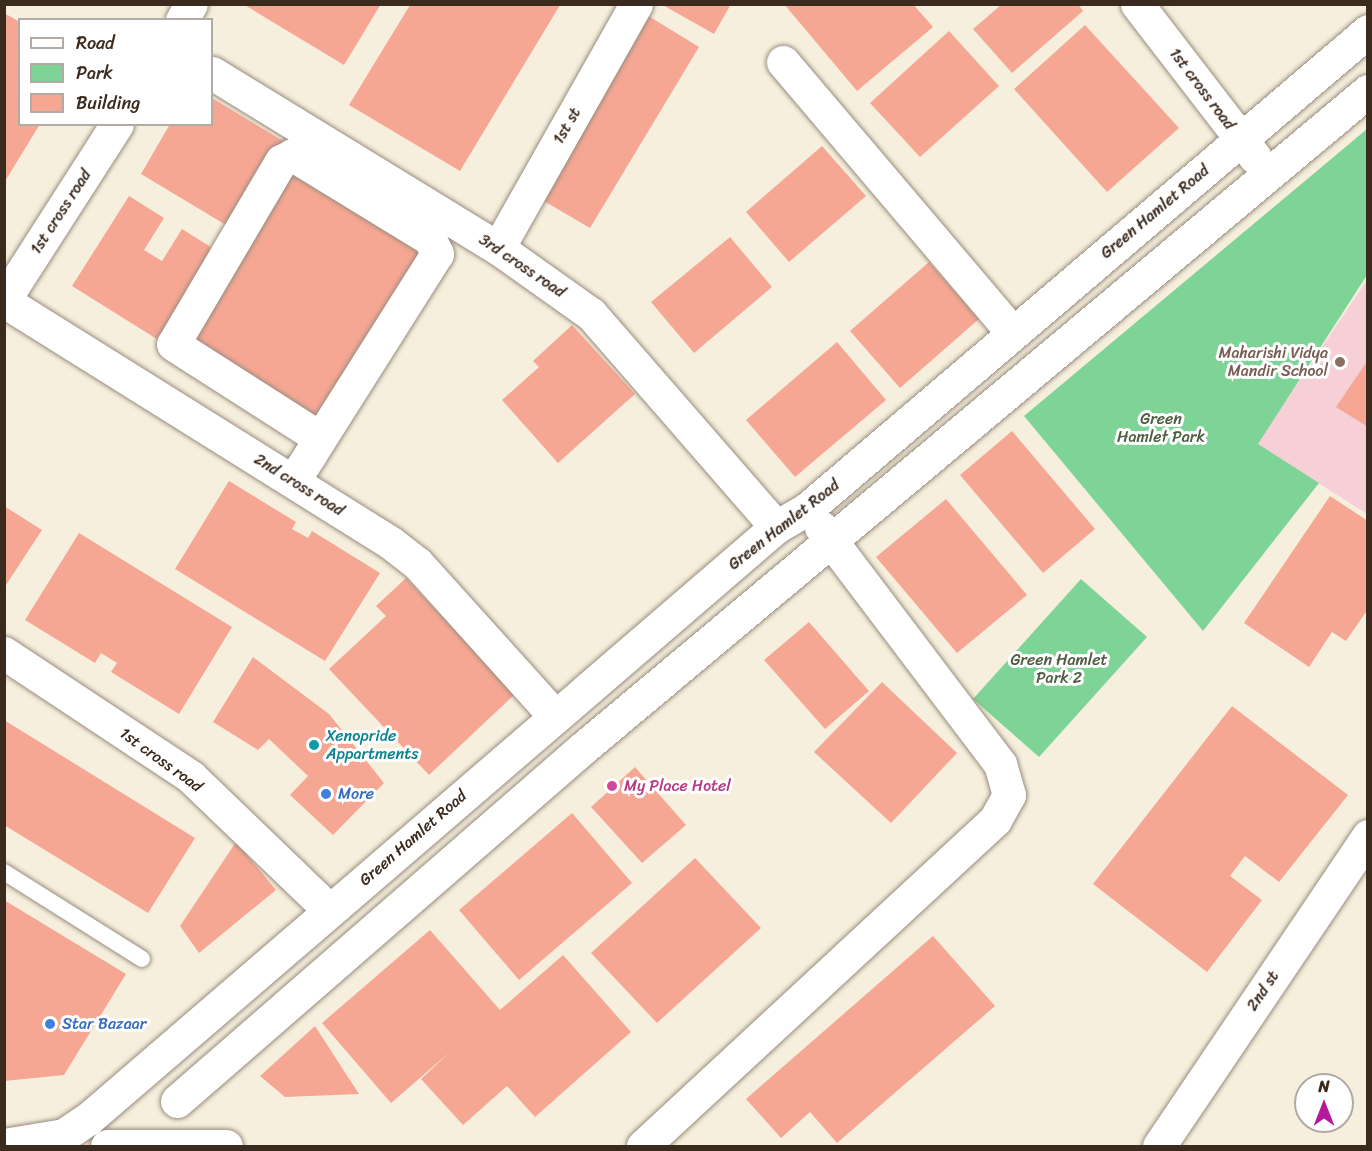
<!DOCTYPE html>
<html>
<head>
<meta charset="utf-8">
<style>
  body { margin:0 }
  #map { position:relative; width:1372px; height:1151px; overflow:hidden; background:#f6efdd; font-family:Sriracha,sans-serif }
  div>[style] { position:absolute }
  .built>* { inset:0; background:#f6cfd7 }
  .green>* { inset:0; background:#7ed396 }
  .building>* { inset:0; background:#f6a794 }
  .roads { filter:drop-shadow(0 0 2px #988c7e) drop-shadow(0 0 2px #988c7e) }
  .lane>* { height:16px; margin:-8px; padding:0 8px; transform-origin:8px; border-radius:8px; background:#fff }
  .street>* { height:33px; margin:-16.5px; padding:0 16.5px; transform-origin:16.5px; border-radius:16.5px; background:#fff }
  .dots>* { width:16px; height:16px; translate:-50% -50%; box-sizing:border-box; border:3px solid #fff; border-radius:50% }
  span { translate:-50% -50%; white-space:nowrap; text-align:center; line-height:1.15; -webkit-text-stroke:6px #fff; paint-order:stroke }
  .street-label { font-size:16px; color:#3b2a1e }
  .education-label { font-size:16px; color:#785e54 }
  .right { translate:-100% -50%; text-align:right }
  .park-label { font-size:16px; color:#4f5d42 }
  .culture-label { font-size:16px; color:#0d838f }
  .left { translate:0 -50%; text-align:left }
  .hotel-label { font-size:16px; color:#b23c85 }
  .shop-label { font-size:16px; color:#366cbe }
  .frame { position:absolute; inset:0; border:6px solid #3b2a1e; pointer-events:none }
  .legend { position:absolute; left:18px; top:18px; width:195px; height:108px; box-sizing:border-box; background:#fff; border:2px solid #b1aaa5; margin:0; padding:8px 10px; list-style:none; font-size:18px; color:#3b2a1e }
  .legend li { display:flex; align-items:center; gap:12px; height:30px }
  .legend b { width:30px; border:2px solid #b1aaa5 }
  .north { position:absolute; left:1294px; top:1073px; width:60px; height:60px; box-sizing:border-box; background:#fff; border:2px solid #b1aaa5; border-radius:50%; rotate:0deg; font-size:16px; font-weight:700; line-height:24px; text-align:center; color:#3b2a1e }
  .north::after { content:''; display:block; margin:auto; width:21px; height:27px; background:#b5179e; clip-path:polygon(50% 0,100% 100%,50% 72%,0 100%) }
</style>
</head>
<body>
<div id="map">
  <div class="built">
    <i style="clip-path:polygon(1367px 280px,1367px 514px,1257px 444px)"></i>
  </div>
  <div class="green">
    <i style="clip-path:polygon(1367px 129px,1367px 275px,1258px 444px,1319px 483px,1203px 631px,1024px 416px)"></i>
    <i style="clip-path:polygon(1081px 579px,1147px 637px,1039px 757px,973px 699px)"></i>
  </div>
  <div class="building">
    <i style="clip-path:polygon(243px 4px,381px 4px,344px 65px)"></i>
    <i style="clip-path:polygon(661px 4px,731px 4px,714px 34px)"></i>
    <i style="clip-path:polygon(784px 4px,913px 4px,933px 27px,857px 91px)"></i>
    <i style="clip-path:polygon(1002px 4px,1078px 4px,1083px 11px,1012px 73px,973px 29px)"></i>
    <i style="clip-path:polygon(410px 5px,560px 5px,460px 171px,349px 105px)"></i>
    <i style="clip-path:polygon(4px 13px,20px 22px,20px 124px,40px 124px,4px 183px)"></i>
    <i style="clip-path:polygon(647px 15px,699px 47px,590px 228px,537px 197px)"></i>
    <i style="clip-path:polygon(1085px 25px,1179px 128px,1107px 192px,1014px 89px)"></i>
    <i style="clip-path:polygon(949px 31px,999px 86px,920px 157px,870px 103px)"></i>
    <i style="clip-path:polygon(212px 98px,283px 141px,231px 228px,141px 174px,170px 124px,212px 124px)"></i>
    <i style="clip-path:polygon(822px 146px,866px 196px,789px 262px,746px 212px)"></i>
    <i style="clip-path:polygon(291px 161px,427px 243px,315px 426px,179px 343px)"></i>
    <i style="clip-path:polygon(129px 196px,164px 218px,144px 250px,162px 261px,182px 229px,217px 251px,160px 341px,72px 286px)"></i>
    <i style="clip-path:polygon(730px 237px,772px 287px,694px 353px,651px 302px)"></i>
    <i style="clip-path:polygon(929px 262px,979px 319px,900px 388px,850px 331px)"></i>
    <i style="clip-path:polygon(572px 325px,635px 394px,558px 463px,502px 400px,539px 367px,533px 361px)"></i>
    <i style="clip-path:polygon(837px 342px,886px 400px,795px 477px,746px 420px)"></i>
    <i style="clip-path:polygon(1368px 360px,1368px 427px,1336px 407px)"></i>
    <i style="clip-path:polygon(1012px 431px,1095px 529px,1043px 573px,960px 475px)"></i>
    <i style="clip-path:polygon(229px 481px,296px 522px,292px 529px,308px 538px,312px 531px,380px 573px,325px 661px,175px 569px)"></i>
    <i style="clip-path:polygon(1330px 496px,1368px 521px,1368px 609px,1346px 641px,1332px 632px,1309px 667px,1244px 623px)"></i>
    <i style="clip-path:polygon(946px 499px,1027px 595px,957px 653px,876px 557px)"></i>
    <i style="clip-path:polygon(4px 506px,42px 530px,4px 588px)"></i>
    <i style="clip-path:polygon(79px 533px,232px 627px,179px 714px,111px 672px,117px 663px,101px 653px,95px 663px,25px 620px)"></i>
    <i style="clip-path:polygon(406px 578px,515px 694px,429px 775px,329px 669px,386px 616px,376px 606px)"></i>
    <i style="clip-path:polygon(809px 622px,869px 691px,825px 729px,764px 660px)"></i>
    <i style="clip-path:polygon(253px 657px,329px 714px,384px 783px,333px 835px,290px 795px,308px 776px,269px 739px,258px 750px,213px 722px)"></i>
    <i style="clip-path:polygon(882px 682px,957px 753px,891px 823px,814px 752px)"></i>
    <i style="clip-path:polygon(1232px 706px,1348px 795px,1279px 882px,1245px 856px,1230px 876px,1262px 900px,1207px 972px,1093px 884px)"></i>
    <i style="clip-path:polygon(4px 720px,195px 838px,148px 913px,4px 825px)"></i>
    <i style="clip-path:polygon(635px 767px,686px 825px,642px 863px,591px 807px)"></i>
    <i style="clip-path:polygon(572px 813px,632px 883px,519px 980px,459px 910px)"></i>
    <i style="clip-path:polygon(236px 842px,276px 890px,199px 953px,180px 926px)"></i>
    <i style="clip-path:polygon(695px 858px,761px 928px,657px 1023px,591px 953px)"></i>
    <i style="clip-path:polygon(4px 900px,126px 974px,64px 1075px,4px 1081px)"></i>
    <i style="clip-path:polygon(430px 930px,500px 1010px,563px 955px,631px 1032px,535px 1117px,507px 1086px,463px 1125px,421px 1079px,450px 1052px,391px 1103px,322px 1023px)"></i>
    <i style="clip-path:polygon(933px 936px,995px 1006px,837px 1143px,810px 1112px,781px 1138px,746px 1099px)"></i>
    <i style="clip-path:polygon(315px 1026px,359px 1094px,285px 1097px,260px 1076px)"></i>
  </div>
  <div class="roads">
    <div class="lane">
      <i style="left:4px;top:872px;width:163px;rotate:32.2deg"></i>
    </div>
    <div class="street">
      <i style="left:1137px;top:4px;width:193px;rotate:52.4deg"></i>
      <i style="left:182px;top:20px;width:18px;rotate:-61deg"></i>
      <i style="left:783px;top:62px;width:355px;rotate:49.7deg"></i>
      <i style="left:212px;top:73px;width:335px;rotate:31.5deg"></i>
      <i style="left:498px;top:248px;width:114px;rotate:35.4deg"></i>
      <i style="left:591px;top:314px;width:282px;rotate:49deg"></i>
      <i style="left:498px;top:248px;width:280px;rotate:-60.5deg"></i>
      <i style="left:4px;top:300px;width:209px;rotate:-57.3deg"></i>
      <i style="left:4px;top:301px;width:456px;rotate:32deg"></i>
      <i style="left:391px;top:543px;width:33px;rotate:38deg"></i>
      <i style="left:417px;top:563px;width:206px;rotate:48deg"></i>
      <i style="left:293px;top:481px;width:33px;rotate:-57deg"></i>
      <i style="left:311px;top:453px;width:236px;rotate:-57.7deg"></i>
      <i style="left:437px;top:254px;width:17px;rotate:-115deg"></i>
      <i style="left:430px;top:239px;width:161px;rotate:-148.5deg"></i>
      <i style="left:293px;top:155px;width:13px;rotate:153deg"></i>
      <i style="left:281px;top:161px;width:212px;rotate:120.5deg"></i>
      <i style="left:173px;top:344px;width:174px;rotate:32.6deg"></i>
      <i style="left:4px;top:653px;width:224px;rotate:33.5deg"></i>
      <i style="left:191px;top:777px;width:192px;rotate:43.9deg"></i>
      <i style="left:177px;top:1101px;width:538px;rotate:-41.01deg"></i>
      <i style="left:583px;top:748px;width:1024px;rotate:-39.93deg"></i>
      <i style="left:4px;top:1145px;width:61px;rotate:-9.5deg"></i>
      <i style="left:64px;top:1135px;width:29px;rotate:-34deg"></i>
      <i style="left:88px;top:1119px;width:908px;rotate:-40.71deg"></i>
      <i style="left:776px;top:527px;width:36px;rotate:-30deg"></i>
      <i style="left:807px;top:509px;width:737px;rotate:-40.43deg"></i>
      <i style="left:107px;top:1146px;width:119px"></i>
      <i style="left:643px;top:1146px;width:480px;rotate:-42.8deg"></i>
      <i style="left:995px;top:820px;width:29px;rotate:-61deg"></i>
      <i style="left:1009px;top:795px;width:32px;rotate:-106deg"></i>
      <i style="left:1000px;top:764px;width:297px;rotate:-127.1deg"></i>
      <i style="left:1159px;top:1146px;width:374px;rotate:-56deg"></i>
    </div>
  </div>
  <div class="dots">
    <i style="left:1340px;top:362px;background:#8d6e63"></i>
    <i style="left:314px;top:745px;background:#0f9aa8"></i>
    <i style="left:612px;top:786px;background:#d1479c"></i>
    <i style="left:326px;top:794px;background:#3f7fe0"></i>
    <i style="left:50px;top:1024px;background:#3f7fe0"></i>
  </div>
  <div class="street-label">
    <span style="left:1202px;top:89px;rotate:53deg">1st cross road</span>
    <span style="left:567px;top:126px;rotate:-60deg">1st st</span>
    <span style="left:61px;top:212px;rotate:-57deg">1st cross road</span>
    <span style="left:1155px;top:212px;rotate:-40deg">Green Hamlet Road</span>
    <span style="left:522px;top:266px;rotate:34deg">3rd cross road</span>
    <span style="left:299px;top:485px;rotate:32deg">2nd cross road</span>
    <span style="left:784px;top:525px;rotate:-38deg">Green Hamlet Road</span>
    <span style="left:161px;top:760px;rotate:36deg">1st cross road</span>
    <span style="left:413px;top:838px;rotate:-41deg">Green Hamlet Road</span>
    <span style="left:1263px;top:991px;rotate:-56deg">2nd st</span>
  </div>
  <div class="education-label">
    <span class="right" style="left:1328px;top:362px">Maharishi Vidya<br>Mandir School</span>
  </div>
  <div class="park-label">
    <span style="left:1161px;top:428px">Green<br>Hamlet Park</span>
    <span style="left:1059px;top:669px">Green Hamlet<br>Park 2</span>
  </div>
  <div class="culture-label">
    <span class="left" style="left:326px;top:745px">Xenopride<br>Appartments</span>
  </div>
  <div class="hotel-label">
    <span class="left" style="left:624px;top:786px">My Place Hotel</span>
  </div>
  <div class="shop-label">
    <span class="left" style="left:338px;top:794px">More</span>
    <span class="left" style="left:62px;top:1024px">Star Bazaar</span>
  </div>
  <div class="frame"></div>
  <ul class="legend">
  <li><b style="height:8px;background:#fff"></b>Road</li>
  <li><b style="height:16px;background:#7ed396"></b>Park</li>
  <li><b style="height:16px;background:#f6a794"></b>Building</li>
  </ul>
  <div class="north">N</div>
</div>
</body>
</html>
